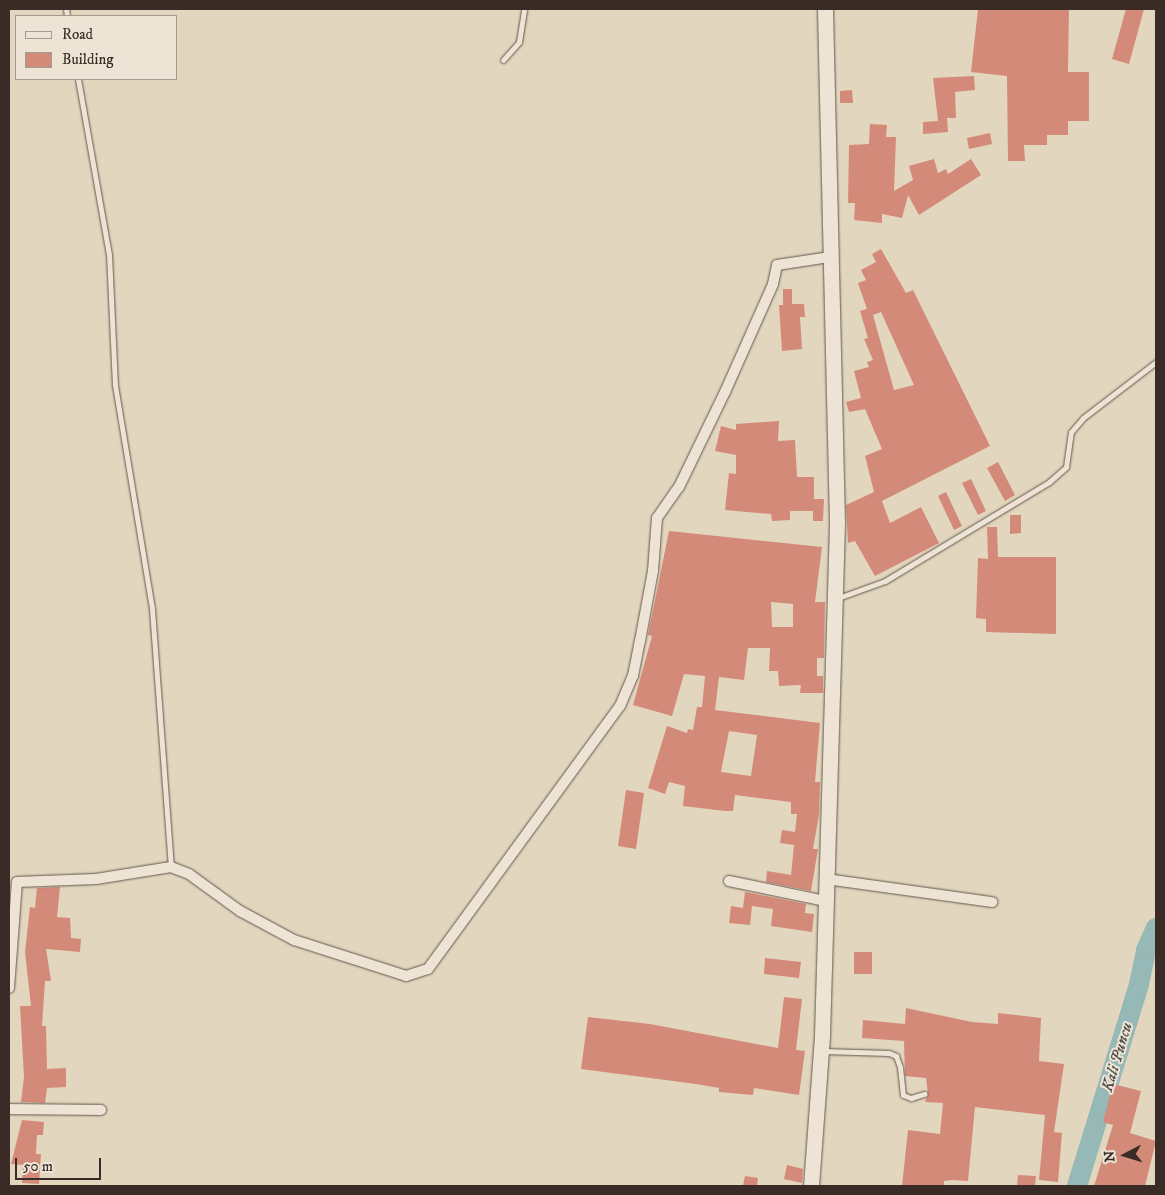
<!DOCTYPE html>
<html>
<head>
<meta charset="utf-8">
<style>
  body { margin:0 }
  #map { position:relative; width:1165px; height:1195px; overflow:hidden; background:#e3d6be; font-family:"IM FELL DW Pica",serif }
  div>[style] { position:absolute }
  .river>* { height:20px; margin:-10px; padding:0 10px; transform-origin:10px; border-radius:10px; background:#96b8b6 }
  .building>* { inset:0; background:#d48a79 }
  .roads { filter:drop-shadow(0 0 1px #64564c) drop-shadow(0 0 1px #64564c) }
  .service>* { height:5px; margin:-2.5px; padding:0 2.5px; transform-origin:2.5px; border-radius:2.5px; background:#ede4d5 }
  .minor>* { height:10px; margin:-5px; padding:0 5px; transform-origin:5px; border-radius:5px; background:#ede4d5 }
  .secondary>* { height:15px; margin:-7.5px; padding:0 7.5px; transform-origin:7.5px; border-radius:7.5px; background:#ede4d5 }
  span { translate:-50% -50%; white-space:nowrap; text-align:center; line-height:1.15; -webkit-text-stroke:4px #ede4d5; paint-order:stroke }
  .water-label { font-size:16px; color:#514e4a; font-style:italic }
  .frame { position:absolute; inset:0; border:10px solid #3a2b26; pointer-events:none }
  .legend { position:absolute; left:15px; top:15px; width:162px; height:65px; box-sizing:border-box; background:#ede4d5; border:1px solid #a59a8f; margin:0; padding:6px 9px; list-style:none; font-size:15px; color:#3a2b26 }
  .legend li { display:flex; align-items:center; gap:10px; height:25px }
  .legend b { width:25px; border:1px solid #a59a8f }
  .north { position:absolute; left:1100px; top:1130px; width:50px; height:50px; -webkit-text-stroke:4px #ede4d5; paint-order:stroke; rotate:265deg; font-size:14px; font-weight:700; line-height:20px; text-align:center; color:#3a2b26 }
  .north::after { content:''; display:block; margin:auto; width:18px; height:22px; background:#3a2b26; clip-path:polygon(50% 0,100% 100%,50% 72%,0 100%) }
  .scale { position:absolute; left:15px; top:1158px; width:86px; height:22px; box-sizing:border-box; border:2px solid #3a2b26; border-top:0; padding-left:6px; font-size:15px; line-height:18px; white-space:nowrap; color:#3a2b26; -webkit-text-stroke:4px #ede4d5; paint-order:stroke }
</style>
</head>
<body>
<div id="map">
  <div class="river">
    <i style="left:1077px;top:1186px;width:211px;rotate:-72.9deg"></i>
    <i style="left:1139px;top:984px;width:35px;rotate:-78deg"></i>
    <i style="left:1146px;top:950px;width:24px;rotate:-66deg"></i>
  </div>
  <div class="building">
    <i style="clip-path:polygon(978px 9px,1069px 9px,1068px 72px,1089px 72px,1089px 121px,1068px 121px,1068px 135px,1047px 135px,1047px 145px,1024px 145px,1025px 161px,1008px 161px,1007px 76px,971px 72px)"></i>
    <i style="clip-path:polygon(1126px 9px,1144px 9px,1129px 64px,1112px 59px)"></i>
    <i style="clip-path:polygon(974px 76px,975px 90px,955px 92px,956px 118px,947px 118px,948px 132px,923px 134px,923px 122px,938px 121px,933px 78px)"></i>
    <i style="clip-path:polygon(852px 90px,853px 103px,840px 103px,840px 91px)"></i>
    <i style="clip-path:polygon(870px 124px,887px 125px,886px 137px,896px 137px,894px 191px,913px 180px,909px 166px,934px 159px,938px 173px,946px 169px,948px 174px,971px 159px,981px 175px,919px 215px,908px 195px,902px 218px,882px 214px,882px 223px,854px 220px,855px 203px,848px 203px,849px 145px,869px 144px)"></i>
    <i style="clip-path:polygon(990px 133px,992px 144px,969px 149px,967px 138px)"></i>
    <i style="clip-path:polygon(evenodd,881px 249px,906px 293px,913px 290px,990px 446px,882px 501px,890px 523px,921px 507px,939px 543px,875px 576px,855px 541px,848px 543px,846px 505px,874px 492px,865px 456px,882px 449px,865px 409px,849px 412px,846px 402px,861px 398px,854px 371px,869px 367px,867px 362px,873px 360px,864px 339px,868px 338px,860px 311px,867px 309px,858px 283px,866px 280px,861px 270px,876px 262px,872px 254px,881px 249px,881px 312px,914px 385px,894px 390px,873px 315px,881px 312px)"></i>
    <i style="clip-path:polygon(783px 289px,792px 289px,792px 304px,804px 304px,805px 317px,800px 317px,802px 349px,782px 351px,779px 305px,783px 305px)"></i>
    <i style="clip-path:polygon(779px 421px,778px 441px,795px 440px,797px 477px,814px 477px,814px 499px,824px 499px,823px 521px,813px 521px,813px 511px,790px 511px,790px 520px,772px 521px,771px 514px,725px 510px,729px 473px,736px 474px,736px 455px,715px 451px,721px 426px,736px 430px,736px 424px)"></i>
    <i style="clip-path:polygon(998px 462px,1015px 495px,1005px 501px,987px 468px)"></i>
    <i style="clip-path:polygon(971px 479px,986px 511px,978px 515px,962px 483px)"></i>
    <i style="clip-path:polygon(946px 492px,962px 526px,954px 530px,938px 496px)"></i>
    <i style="clip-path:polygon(1010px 515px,1021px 515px,1021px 533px,1010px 534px)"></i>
    <i style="clip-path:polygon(987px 527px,997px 527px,998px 557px,1056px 557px,1056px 634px,986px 632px,986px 619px,976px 618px,978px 558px,988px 559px)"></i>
    <i style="clip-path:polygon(evenodd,669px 531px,822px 547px,815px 602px,825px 602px,824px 658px,817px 658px,817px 676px,823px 676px,823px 693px,800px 693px,801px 685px,779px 686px,778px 671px,769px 671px,770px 648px,748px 648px,744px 680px,719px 677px,715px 710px,820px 723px,815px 782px,820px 782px,819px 815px,813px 849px,818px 849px,811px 891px,766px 882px,767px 871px,791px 875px,794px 845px,780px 843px,782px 830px,795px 832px,797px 814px,791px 814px,791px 802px,735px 795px,733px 811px,725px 811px,683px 806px,685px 786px,669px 782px,665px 794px,648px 788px,667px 726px,687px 733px,688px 729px,693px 730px,697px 707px,702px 707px,705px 676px,684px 674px,672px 716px,633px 705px,652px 636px,648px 635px,669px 531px,771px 602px,793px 604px,793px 627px,772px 627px,771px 602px,669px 531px,729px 731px,757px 735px,751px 776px,721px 772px,729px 731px)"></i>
    <i style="clip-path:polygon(626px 790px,644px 793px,636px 849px,618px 846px)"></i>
    <i style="clip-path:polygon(60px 887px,57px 917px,70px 918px,71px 938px,81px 939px,80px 952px,46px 949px,51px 981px,45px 981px,42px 1026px,46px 1026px,47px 1069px,66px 1068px,66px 1087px,47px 1088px,45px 1103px,21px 1102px,24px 1077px,20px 1006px,31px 1006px,25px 952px,30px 907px,35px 908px,37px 888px)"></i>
    <i style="clip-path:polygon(745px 892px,806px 904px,805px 913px,814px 914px,812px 932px,771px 926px,773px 909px,752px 906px,750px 925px,729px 923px,731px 906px,743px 908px)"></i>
    <i style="clip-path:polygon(854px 952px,872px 952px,872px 974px,854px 974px)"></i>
    <i style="clip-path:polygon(765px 958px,801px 962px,799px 978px,764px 974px)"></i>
    <i style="clip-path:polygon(784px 997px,802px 999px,796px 1050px,805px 1051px,799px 1095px,754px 1088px,753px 1095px,719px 1092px,719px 1088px,696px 1084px,581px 1069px,588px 1017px,650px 1024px,778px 1048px)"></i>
    <i style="clip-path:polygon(906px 1008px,972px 1022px,998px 1024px,998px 1013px,1041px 1018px,1039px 1061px,1064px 1064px,1054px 1132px,1062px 1133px,1058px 1182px,1039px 1180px,1045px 1115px,975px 1107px,968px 1181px,952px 1180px,944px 1181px,944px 1186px,902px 1186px,908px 1130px,940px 1134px,943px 1103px,925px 1102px,928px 1094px,926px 1078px,905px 1076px,904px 1041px,862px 1038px,863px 1020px,905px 1024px)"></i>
    <i style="clip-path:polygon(1113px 1084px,1141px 1091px,1130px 1133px,1156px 1141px,1145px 1186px,1094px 1186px,1113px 1125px,1103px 1122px)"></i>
    <i style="clip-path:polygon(22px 1120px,44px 1122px,43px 1135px,37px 1135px,36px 1154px,41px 1154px,39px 1184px,22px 1183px,23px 1165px,11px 1164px)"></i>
    <i style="clip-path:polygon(787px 1165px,803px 1169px,802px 1183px,784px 1179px)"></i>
    <i style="clip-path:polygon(1018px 1175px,1036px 1176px,1035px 1186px,1017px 1186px)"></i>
    <i style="clip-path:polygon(745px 1176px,758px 1178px,757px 1186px,743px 1186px)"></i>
  </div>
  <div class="roads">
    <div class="service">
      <i style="left:66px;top:9px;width:7px;rotate:82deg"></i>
      <i style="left:503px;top:60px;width:24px;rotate:-48deg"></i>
      <i style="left:519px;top:42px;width:33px;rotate:-81deg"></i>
      <i style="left:78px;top:79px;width:178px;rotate:80deg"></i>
      <i style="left:109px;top:254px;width:131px;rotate:87.4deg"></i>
      <i style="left:115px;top:385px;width:227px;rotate:80.6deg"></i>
      <i style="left:152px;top:609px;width:259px;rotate:85.8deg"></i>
      <i style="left:838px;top:598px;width:50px;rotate:-19.9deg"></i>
      <i style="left:885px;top:581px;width:192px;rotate:-31.1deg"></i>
      <i style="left:1049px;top:482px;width:23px;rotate:-41deg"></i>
      <i style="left:1066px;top:467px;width:35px;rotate:-82deg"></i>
      <i style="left:1071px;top:432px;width:18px;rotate:-49deg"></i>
      <i style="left:1083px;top:418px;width:92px;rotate:-37.5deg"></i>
      <i style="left:822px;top:1051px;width:67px;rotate:1.7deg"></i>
      <i style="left:889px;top:1053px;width:8px;rotate:23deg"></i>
      <i style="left:896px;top:1056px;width:12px;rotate:70deg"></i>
      <i style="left:900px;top:1067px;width:28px;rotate:84deg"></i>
      <i style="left:903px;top:1095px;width:9px;rotate:21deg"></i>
      <i style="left:911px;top:1098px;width:14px;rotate:-17deg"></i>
    </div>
    <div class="minor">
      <i style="left:826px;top:879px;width:168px;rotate:7.9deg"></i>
      <i style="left:729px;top:881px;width:99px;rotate:11.7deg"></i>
      <i style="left:9px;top:988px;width:106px;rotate:-85.7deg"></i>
      <i style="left:17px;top:882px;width:79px;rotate:-2.2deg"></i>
      <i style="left:96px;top:879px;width:76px;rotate:-9.1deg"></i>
      <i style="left:171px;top:867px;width:19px;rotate:21deg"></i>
      <i style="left:189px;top:874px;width:63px;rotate:36deg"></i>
      <i style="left:240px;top:911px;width:61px;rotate:28.2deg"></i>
      <i style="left:294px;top:940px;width:118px;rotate:17.8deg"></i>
      <i style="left:406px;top:976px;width:23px;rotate:-18deg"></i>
      <i style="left:428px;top:969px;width:326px;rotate:-53.9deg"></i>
      <i style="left:620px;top:706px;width:33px;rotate:-67deg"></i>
      <i style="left:633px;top:676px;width:36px;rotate:-79deg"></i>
      <i style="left:640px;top:641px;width:71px;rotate:-79.5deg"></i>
      <i style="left:653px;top:571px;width:53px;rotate:-85.7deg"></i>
      <i style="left:657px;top:518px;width:38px;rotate:-55deg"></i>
      <i style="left:679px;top:487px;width:106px;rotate:-64.2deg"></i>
      <i style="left:725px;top:392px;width:118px;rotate:-66deg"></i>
      <i style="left:773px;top:284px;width:19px;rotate:-78deg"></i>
      <i style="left:777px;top:265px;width:54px;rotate:-8.6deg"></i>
      <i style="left:9px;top:1109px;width:92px;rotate:0.6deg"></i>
    </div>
    <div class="secondary">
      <i style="left:811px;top:1186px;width:151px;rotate:-85.8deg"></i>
      <i style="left:822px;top:1035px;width:512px;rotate:-88.32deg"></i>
      <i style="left:837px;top:523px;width:514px;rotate:-91.34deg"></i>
    </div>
  </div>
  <div class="water-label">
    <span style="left:1117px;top:1057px;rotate:-73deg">Kali Puncu</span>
  </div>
  <div class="frame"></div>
  <ul class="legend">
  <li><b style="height:6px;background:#ede4d5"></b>Road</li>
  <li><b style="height:14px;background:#d48a79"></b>Building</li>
  </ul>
  <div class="north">N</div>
  <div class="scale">50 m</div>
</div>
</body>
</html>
